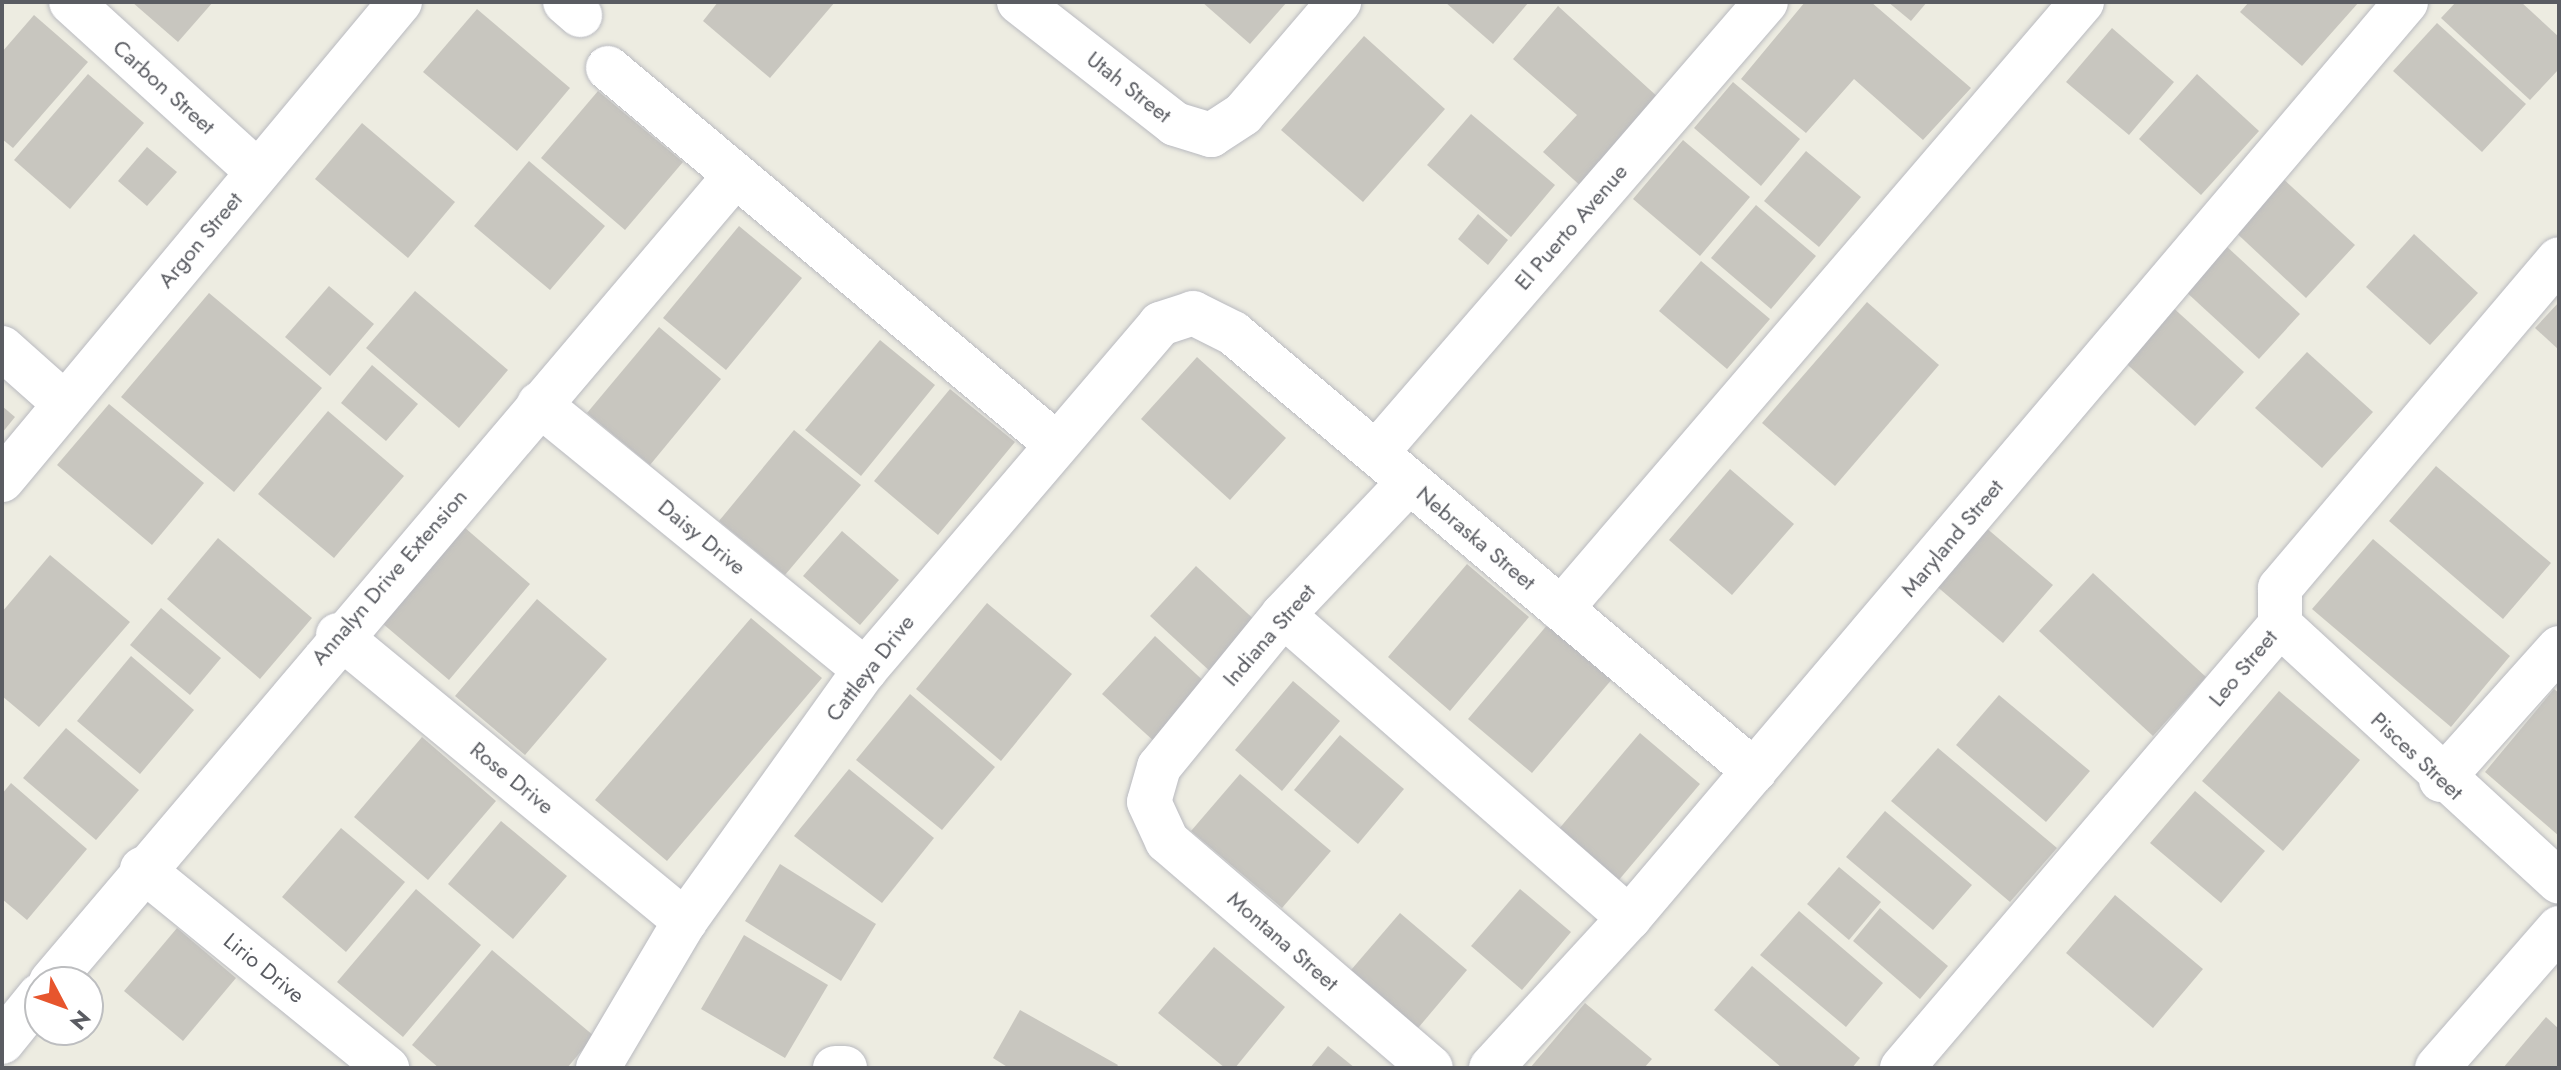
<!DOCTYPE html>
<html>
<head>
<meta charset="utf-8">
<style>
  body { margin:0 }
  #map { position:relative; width:2561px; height:1070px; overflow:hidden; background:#edece1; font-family:Jost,sans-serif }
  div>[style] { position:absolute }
  .building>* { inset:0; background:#c8c6bf }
  .roads { filter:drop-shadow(0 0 2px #b9bac0) drop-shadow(0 0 2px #b9bac0) }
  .minor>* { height:44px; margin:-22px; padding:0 22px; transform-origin:22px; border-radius:22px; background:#fff }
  span { translate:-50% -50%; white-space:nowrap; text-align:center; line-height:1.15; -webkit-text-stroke:8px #fff; paint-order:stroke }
  .street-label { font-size:22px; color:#5a5c62 }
  .frame { position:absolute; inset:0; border:4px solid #5a5c62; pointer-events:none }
  .north { position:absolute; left:24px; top:966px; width:80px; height:80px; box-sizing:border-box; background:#fff; border:2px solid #bdbec0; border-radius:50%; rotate:131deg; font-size:22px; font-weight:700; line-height:32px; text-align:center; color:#5a5c62 }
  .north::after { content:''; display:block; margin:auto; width:28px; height:36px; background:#e7552d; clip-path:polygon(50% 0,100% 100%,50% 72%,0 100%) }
</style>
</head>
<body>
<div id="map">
  <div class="building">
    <i style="clip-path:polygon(132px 2px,213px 2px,178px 42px)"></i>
    <i style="clip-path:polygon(718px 2px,835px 2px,770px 78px,703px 21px)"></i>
    <i style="clip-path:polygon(1202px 2px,1287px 2px,1250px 44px)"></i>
    <i style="clip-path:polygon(1445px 2px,1529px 2px,1493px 44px)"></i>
    <i style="clip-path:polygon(1805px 2px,1871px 2px,1971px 88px,1923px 140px,1854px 79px,1806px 133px,1741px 79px)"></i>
    <i style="clip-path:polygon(1888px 2px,1927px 2px,1911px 21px)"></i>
    <i style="clip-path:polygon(2249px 2px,2359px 2px,2302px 66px,2240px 12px)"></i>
    <i style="clip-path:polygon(2456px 2px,2521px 2px,2559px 37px,2559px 69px,2530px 100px,2441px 18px)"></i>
    <i style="clip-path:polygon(1558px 6px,1660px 99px,1583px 188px,1543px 152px,1577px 115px,1513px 59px)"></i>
    <i style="clip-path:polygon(477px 9px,570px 88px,517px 151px,423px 72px)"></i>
    <i style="clip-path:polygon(34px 15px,88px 62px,13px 148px,2px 139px,2px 52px)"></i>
    <i style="clip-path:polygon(2437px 23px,2526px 104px,2482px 152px,2393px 71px)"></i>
    <i style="clip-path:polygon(2112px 28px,2174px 82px,2129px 135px,2066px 82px)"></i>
    <i style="clip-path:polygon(1364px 36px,1445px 109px,1363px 202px,1281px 130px)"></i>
    <i style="clip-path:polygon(88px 74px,144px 123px,70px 209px,14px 160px)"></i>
    <i style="clip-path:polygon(2197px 74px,2259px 131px,2201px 195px,2139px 139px)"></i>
    <i style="clip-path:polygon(1733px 82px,1800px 139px,1761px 186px,1694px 128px)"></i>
    <i style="clip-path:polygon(598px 91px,683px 162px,625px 230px,541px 158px)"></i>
    <i style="clip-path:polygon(1471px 114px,1555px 185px,1511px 237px,1427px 165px)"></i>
    <i style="clip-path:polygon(362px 123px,455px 202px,408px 258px,315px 179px)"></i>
    <i style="clip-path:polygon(1683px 140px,1750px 197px,1700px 256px,1633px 199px)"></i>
    <i style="clip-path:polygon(147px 147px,177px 172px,147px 206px,118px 181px)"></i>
    <i style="clip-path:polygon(1806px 151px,1861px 197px,1819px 247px,1764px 201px)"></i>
    <i style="clip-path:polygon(529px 161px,605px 226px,550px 290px,474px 226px)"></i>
    <i style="clip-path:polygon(2280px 176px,2355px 245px,2306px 298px,2231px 228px)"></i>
    <i style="clip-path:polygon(1756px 205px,1816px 256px,1771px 309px,1711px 258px)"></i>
    <i style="clip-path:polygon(1478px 214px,1508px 240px,1488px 265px,1458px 239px)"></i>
    <i style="clip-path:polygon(739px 226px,802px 278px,726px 370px,663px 318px)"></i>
    <i style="clip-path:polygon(2414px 234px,2478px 293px,2430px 345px,2366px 287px)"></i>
    <i style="clip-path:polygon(2225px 245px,2300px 314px,2259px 359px,2184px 290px)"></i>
    <i style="clip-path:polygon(1701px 261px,1770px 319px,1727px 369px,1659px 311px)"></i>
    <i style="clip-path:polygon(329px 286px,374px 324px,330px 376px,285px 337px)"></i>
    <i style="clip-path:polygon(415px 291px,508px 370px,459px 428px,366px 348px)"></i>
    <i style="clip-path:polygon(209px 293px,322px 388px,234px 492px,121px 397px)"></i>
    <i style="clip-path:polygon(1867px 302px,1939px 365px,1835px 486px,1762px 423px)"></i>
    <i style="clip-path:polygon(2559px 302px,2559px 350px,2535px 328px)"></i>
    <i style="clip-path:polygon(2169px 304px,2244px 372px,2195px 426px,2119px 357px)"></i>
    <i style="clip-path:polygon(659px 327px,721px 379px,650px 465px,587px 413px)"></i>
    <i style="clip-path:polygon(880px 340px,935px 385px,861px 476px,805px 430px)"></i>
    <i style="clip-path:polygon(2307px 352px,2373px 412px,2322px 468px,2255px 408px)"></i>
    <i style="clip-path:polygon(1197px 357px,1286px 438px,1230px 500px,1141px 419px)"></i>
    <i style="clip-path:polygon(372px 365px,418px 404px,386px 441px,341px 403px)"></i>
    <i style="clip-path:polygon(950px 389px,1015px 442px,938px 535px,874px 481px)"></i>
    <i style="clip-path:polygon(109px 404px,204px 483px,152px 545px,57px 465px)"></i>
    <i style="clip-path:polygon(2px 406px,15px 417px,2px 433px)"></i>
    <i style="clip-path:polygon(328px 411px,404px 476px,334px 558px,258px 494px)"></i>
    <i style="clip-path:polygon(794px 430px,861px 485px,785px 575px,719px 521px)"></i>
    <i style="clip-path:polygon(2436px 466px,2551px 563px,2503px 619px,2389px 521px)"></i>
    <i style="clip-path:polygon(1730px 469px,1794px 524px,1732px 595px,1669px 540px)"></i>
    <i style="clip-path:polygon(1977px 520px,2053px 585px,2003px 643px,1927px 578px)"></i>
    <i style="clip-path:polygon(464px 527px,530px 584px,449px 680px,382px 623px)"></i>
    <i style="clip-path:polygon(842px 531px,899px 580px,860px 625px,803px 576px)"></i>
    <i style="clip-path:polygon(218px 538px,312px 618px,260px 679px,167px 599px)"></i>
    <i style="clip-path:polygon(2373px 539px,2510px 656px,2451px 727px,2312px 609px)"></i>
    <i style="clip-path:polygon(50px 555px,130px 622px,39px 727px,2px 696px,2px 612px)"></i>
    <i style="clip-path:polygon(1467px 564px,1529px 617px,1450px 711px,1388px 657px)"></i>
    <i style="clip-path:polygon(1196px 566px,1259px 624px,1213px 674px,1150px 616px)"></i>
    <i style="clip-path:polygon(2093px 573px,2206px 677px,2153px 736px,2039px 631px)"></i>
    <i style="clip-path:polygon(537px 599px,607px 659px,525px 755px,455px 696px)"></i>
    <i style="clip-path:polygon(987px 603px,1072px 674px,1001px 761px,916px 689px)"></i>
    <i style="clip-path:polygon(161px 608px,221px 658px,190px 695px,130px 645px)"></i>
    <i style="clip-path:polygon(751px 618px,822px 678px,667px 861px,595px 800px)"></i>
    <i style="clip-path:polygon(1548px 624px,1613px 678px,1532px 773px,1468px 719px)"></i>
    <i style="clip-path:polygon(1155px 636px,1209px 686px,1156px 743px,1102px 694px)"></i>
    <i style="clip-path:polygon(131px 656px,194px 710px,140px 774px,77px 721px)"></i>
    <i style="clip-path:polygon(1293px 681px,1340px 721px,1282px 791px,1235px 750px)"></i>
    <i style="clip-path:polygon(2554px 689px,2559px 693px,2559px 836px,2485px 772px)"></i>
    <i style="clip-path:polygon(2279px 691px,2360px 760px,2283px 851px,2202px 781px)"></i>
    <i style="clip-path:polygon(910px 694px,995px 767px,942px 830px,856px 760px)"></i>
    <i style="clip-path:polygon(1999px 695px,2090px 771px,2046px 822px,1956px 745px)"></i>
    <i style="clip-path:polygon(66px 728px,139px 790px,96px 840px,23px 778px)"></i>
    <i style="clip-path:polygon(1640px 733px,1700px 784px,1618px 881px,1558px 830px)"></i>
    <i style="clip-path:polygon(1340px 735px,1404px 789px,1358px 844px,1294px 790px)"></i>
    <i style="clip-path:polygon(422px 737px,496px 801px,428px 880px,354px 817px)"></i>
    <i style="clip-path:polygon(1938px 748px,2057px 848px,2010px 902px,1891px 801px)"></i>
    <i style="clip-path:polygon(849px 769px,934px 838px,882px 903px,794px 836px)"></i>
    <i style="clip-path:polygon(1240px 774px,1331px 851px,1282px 908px,1191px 831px)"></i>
    <i style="clip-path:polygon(11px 783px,87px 849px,27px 920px,2px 899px,2px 794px)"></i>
    <i style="clip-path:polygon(2195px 791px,2265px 851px,2221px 903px,2150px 843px)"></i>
    <i style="clip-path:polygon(1885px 811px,1972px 885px,1933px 930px,1846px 857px)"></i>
    <i style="clip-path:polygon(501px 821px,567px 876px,513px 939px,448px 884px)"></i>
    <i style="clip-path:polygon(341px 828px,405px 882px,346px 952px,282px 897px)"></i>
    <i style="clip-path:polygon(780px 864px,876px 924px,841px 981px,745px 921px)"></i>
    <i style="clip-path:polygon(1839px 867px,1881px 902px,1849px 940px,1807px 904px)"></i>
    <i style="clip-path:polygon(416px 889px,481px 945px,403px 1037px,337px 982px)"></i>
    <i style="clip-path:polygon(1520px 889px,1571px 932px,1522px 990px,1471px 946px)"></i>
    <i style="clip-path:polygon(2115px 895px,2203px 969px,2153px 1028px,2066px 953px)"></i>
    <i style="clip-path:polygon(1880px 908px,1948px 966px,1920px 999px,1853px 941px)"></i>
    <i style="clip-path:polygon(1799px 911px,1883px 983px,1846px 1027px,1760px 955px)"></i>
    <i style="clip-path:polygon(1400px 913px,1467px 970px,1413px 1034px,1345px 977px)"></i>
    <i style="clip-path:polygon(177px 928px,236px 978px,183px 1041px,124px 991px)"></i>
    <i style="clip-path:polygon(744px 935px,828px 985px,785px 1058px,701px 1009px)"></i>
    <i style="clip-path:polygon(1214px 947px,1285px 1007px,1235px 1068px,1225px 1068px,1158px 1013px)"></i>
    <i style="clip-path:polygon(492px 950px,594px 1036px,567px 1068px,439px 1068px,412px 1045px)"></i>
    <i style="clip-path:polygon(1752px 966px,1860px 1058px,1852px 1068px,1782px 1068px,1714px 1010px)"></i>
    <i style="clip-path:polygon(1585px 1003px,1652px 1059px,1644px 1068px,1530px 1068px)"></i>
    <i style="clip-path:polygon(1020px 1010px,1118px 1065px,1116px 1068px,1009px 1068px,993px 1058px)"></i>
    <i style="clip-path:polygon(2546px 1017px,2559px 1029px,2559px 1068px,2503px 1068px)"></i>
    <i style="clip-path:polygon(1328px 1046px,1355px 1068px,1310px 1068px)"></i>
  </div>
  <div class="roads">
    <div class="minor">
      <i style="left:71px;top:2px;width:251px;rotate:42.3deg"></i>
      <i style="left:565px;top:2px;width:20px;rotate:41deg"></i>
      <i style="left:1019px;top:2px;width:198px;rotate:38deg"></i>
      <i style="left:1175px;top:124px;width:38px;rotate:17deg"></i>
      <i style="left:1211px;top:135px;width:38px;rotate:-33deg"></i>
      <i style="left:1243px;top:114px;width:148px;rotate:-49.4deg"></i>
      <i style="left:608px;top:68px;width:583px;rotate:39.99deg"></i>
      <i style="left:2px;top:348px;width:83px;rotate:41.6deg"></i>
      <i style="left:539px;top:404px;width:421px;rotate:39.2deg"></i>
      <i style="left:1376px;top:453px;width:596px;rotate:-49.15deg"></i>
      <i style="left:2px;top:480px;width:622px;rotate:-50.22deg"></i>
      <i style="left:1409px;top:482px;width:183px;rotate:133.5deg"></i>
      <i style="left:1283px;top:615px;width:196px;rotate:129.2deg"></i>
      <i style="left:1159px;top:767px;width:36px;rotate:106deg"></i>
      <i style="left:1149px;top:802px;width:43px;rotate:65.2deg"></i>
      <i style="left:1167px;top:841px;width:348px;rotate:40.7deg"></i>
      <i style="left:1561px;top:609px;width:800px;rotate:-49.36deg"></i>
      <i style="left:1283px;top:615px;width:460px;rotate:41.2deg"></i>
      <i style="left:2280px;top:625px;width:379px;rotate:42.6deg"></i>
      <i style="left:338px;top:635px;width:450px;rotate:39.5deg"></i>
      <i style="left:2441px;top:780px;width:177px;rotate:-48.2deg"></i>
      <i style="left:142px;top:869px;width:316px;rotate:39.1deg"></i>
      <i style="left:51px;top:982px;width:1056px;rotate:-49.69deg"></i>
      <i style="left:2px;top:1042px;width:60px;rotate:-51deg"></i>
      <i style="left:598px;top:1068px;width:171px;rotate:-59.4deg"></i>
      <i style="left:685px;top:921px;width:309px;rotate:-54.4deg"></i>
      <i style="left:865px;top:670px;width:455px;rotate:-49.5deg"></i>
      <i style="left:1160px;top:324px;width:35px;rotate:-18deg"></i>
      <i style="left:1193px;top:313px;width:45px;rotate:26.6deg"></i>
      <i style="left:1233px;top:333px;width:681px;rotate:40.05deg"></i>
      <i style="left:835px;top:1068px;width:10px"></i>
      <i style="left:1491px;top:1068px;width:204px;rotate:-47.4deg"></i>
      <i style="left:1629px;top:918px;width:1201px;rotate:-49.69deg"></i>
      <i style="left:1902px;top:1068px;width:582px;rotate:-49.53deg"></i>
      <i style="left:2280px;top:625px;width:37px;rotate:-90deg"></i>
      <i style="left:2280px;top:588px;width:431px;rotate:-49.7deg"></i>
      <i style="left:2437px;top:1068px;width:186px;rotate:-48.9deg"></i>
    </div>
  </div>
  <div class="street-label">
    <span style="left:164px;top:87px;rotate:42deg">Carbon Street</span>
    <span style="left:1129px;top:87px;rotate:38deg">Utah Street</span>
    <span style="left:1571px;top:227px;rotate:-49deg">El Puerto Avenue</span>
    <span style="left:200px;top:240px;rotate:-50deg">Argon Street</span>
    <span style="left:702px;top:537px;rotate:39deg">Daisy Drive</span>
    <span style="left:1476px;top:538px;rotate:40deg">Nebraska Street</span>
    <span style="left:1952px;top:538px;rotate:-50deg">Maryland Street</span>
    <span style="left:389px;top:577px;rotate:-49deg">Annalyn Drive Extension</span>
    <span style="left:1269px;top:635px;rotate:-49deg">Indiana Street</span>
    <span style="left:870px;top:668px;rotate:-52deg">Cattleya Drive</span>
    <span style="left:2243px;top:668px;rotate:-50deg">Leo Street</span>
    <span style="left:2417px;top:756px;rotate:43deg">Pisces Street</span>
    <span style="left:512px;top:778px;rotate:39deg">Rose Drive</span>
    <span style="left:1283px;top:941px;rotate:41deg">Montana Street</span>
    <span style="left:264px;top:968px;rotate:39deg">Lirio Drive</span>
  </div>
  <div class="frame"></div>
  <div class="north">N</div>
</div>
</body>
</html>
